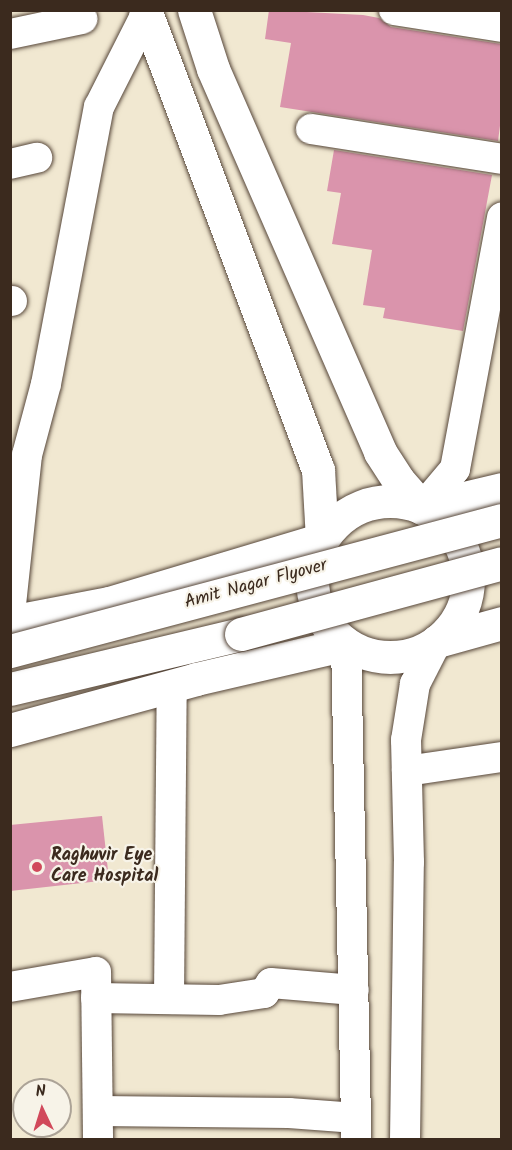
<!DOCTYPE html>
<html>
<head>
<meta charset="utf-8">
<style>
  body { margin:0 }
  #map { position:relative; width:512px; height:1150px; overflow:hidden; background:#f1e8d1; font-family:Kalam,sans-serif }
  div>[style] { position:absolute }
  .building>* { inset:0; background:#da94ac }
  .roads { filter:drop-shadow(0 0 2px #564639) drop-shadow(0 0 2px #564639) }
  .minor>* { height:30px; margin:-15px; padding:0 15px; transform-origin:15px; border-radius:15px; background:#fff }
  .major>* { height:33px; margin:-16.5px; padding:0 16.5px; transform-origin:16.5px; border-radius:16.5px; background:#fff }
  .major>.ring { margin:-16.5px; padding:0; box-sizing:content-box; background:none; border:33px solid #fff; border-radius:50% }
  .bridges { filter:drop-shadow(0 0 2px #564639) drop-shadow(0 0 2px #564639) }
  .major-bridge>* { height:33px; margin:-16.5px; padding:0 16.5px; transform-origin:16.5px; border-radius:16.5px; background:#fff }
  .dots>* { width:16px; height:16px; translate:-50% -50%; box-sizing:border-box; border:3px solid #f7f3e8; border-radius:50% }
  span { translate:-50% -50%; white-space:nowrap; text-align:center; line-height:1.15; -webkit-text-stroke:4.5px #f7f3e8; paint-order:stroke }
  .street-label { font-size:18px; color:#3b2a1e }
  .poi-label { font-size:18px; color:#3b2a1e; font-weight:700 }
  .left { translate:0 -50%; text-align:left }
  .frame { position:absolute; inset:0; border:12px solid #3b2a1e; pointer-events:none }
  .north { position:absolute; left:12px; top:1078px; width:60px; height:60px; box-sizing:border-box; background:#f7f3e8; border:2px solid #aca397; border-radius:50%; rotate:356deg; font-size:16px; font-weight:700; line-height:24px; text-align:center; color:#3b2a1e }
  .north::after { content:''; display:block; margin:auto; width:21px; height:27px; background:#d1495b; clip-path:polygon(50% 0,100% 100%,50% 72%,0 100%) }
</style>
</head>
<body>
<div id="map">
  <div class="building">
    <i style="clip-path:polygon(269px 10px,363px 15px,379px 18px,391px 27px,501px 44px,501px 118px,498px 141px,280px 107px,291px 43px,265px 39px)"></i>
    <i style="clip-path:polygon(334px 150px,492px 175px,463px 331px,383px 318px,385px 308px,363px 305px,372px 250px,332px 244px,341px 193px,327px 191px)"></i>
    <i style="clip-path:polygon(102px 816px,109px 880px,10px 891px,10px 825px)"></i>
  </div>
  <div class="roads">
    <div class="minor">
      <i style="left:394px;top:10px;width:109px;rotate:8.9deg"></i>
      <i style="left:10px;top:34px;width:74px;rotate:-11.8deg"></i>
      <i style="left:311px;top:129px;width:193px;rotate:8.9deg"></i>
      <i style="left:10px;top:164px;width:28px;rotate:-13deg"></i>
      <i style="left:10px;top:301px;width:2px"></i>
      <i style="left:422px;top:508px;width:51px;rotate:-49.8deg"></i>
      <i style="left:455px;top:469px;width:256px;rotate:-79.4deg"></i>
      <i style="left:10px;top:614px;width:160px;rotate:-83.9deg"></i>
      <i style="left:27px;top:455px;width:73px;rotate:-75deg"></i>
      <i style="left:46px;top:384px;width:282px;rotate:-79.2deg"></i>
      <i style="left:99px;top:107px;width:104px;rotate:-63.2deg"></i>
      <i style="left:346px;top:644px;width:496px;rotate:88.8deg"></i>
      <i style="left:407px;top:771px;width:96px;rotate:-8.4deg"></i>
      <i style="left:10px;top:987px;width:87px;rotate:-9.9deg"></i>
      <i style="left:96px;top:972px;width:168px;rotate:89.3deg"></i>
      <i style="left:96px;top:998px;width:123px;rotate:0.9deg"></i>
      <i style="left:219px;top:1000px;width:46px;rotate:-8.8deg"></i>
      <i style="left:264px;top:993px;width:12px;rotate:-55deg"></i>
      <i style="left:271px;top:983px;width:83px;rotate:4.8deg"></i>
      <i style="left:169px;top:999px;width:313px;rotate:-89.5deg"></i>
      <i style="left:98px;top:1111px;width:191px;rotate:0.6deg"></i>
      <i style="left:289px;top:1113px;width:67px;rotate:4.3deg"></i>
      <i style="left:405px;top:1140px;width:278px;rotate:-89.2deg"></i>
      <i style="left:409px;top:862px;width:122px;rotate:-91.4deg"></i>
      <i style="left:406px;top:740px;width:57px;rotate:-80.9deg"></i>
      <i style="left:415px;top:684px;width:48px;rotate:-62.9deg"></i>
    </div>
    <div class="major">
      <i style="left:194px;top:10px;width:62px;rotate:72.1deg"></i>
      <i style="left:213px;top:69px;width:418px;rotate:66.4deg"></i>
      <i style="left:380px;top:452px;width:33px;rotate:57deg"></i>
      <i style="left:398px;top:480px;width:37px;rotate:49deg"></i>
      <i style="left:422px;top:508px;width:82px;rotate:-13.4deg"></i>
      <i class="ring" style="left:312px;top:501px;width:123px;height:123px"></i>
      <i style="left:10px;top:622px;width:101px;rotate:-10.9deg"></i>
      <i style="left:109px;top:603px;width:222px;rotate:-16.7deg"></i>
      <i style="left:322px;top:539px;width:69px;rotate:-93.3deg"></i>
      <i style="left:318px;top:470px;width:491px;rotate:-110.6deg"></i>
      <i style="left:437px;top:641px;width:67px;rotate:-15.5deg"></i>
      <i style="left:10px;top:689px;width:237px;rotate:-13.4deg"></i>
      <i style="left:10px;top:730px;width:193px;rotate:-15.3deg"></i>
      <i style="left:196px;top:679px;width:154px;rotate:-13.1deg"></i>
    </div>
  </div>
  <div class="bridges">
    <div class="major-bridge">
      <i style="left:241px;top:634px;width:270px;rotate:-15.2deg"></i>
      <i style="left:10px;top:651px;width:509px;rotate:-14.91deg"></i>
    </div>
  </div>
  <div class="dots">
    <i style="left:37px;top:867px;background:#d1495b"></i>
  </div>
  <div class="street-label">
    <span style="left:256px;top:585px;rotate:-15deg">Amit Nagar Flyover</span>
  </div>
  <div class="poi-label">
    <span class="left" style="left:51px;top:867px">Raghuvir Eye<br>Care Hospital</span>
  </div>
  <div class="frame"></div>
  <div class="north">N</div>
</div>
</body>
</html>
